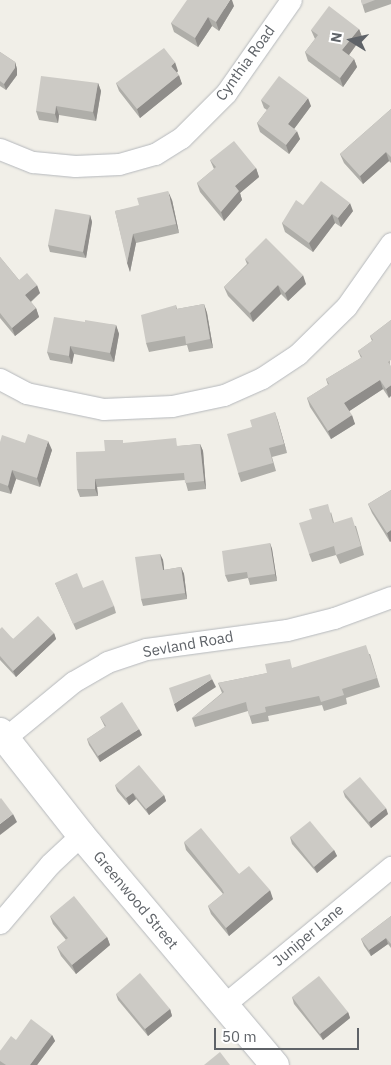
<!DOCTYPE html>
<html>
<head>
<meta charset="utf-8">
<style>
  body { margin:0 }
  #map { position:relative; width:391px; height:1065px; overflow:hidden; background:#f1efe8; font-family:"IBM Plex Sans",sans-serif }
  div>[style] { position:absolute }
  .roads { filter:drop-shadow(0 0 1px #b5b8bc) drop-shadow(0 0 1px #b5b8bc) }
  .street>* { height:21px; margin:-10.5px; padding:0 10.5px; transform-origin:10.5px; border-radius:10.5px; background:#fff }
  .secondary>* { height:28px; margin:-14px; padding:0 14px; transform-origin:14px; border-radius:14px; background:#fff }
  .wall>* { inset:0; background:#afaea9 }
  .shaded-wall>* { inset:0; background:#8f8d8a }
  .building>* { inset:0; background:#cccac5 }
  span { translate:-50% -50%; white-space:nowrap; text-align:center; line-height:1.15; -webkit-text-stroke:4px #fff; paint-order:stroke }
  .street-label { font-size:15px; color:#5f6368 }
  .north { position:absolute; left:326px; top:15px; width:50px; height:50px; -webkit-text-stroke:4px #fff; paint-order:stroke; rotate:280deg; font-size:14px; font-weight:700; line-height:20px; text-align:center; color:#5f6368 }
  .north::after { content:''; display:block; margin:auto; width:18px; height:22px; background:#5f6368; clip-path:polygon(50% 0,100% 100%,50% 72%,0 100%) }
  .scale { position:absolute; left:214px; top:1028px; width:145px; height:22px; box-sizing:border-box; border:2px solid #5f6368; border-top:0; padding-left:6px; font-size:15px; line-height:18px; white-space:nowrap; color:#5f6368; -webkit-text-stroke:4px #fff; paint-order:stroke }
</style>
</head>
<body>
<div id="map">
  <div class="roads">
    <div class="street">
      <i style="left:0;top:149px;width:35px;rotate:22deg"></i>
      <i style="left:33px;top:162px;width:42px;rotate:5.4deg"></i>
      <i style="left:75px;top:166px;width:44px;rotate:-2.6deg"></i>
      <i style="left:119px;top:164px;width:37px;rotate:-16deg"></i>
      <i style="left:155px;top:154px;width:31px;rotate:-32deg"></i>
      <i style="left:181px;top:138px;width:64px;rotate:-45deg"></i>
      <i style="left:226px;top:93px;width:113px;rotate:-55deg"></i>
      <i style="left:0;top:379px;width:30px;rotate:28deg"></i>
      <i style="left:26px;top:393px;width:79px;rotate:11.7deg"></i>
      <i style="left:103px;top:409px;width:69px;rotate:-2.5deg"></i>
      <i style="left:172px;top:406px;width:53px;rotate:-11.9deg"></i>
      <i style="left:224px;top:395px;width:42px;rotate:-24.1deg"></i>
      <i style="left:262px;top:378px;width:43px;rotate:-33.7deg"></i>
      <i style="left:298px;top:354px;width:67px;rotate:-44.4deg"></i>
      <i style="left:346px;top:307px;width:78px;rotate:-54.9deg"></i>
      <i style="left:5px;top:738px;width:88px;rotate:-39.5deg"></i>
      <i style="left:73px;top:682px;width:39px;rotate:-30deg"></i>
      <i style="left:107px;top:662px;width:41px;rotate:-18.4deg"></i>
      <i style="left:146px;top:649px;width:142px;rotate:-7.7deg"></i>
      <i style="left:287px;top:630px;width:49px;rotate:-14.3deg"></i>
      <i style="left:334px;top:618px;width:61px;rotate:-20.2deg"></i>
      <i style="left:0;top:923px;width:77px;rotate:-49.7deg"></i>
      <i style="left:50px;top:864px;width:42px;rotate:-43.1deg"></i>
      <i style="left:226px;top:1003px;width:214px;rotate:-39.5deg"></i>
    </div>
    <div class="secondary">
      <i style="left:0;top:732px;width:131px;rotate:51.8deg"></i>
      <i style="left:81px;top:835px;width:301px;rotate:49.9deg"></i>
    </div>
  </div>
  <div class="wall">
    <i style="clip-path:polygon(361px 0,391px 0,391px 4px,365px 13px)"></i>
    <i style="clip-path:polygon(234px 6px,219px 31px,212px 26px,198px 47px,174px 32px,171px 23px)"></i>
    <i style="clip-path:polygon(359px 29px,362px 37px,349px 55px,354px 59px,357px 67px,343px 87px,308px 61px,305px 52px,315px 39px,311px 30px)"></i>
    <i style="clip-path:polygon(0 52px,15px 62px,17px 69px,17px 75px,6px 90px,0 86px)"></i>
    <i style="clip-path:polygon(178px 71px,177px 72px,182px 84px,140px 118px,119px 91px,116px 83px)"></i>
    <i style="clip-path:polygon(98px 83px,101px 91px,96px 121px,59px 115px,58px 123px,39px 120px,36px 111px)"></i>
    <i style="clip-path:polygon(261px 100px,311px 106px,294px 129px,300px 139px,289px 154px,260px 132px,257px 123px,267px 110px,264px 108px)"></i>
    <i style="clip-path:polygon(391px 109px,391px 163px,389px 161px,363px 184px,344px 163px,340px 154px)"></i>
    <i style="clip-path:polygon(210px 160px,256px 168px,259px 177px,240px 193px,242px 200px,224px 221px,200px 192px,197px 183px,214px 169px)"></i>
    <i style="clip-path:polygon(172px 200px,179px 233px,136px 243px,130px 272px,115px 211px)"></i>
    <i style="clip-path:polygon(303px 205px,353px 211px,341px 227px,335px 223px,313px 252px,285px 232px,282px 223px)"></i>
    <i style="clip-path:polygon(90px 215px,92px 222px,86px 258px,50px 252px,48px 245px)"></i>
    <i style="clip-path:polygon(0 257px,19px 280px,40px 293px,31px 302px,36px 308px,39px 317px,15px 336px,0 318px)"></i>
    <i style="clip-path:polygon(245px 259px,306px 284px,288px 301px,281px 294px,253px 322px,228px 296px,224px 287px,247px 264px)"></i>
    <i style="clip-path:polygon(204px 304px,207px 313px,213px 348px,189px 352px,187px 345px,149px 352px,146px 343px,176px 305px,177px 309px)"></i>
    <i style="clip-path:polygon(391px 320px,389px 398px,383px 389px,349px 411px,355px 424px,331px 439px,310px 407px,307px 398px,328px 385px,326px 379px,361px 358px,358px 351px,372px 341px,370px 336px)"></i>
    <i style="clip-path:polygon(85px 322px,116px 325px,119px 334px,114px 362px,74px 354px,72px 364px,50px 360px,47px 352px)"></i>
    <i style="clip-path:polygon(275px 412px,287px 453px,272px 457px,276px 471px,241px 482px,238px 473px,252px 427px)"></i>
    <i style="clip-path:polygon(0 442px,25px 443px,52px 450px,40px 487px,16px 479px,11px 494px,0 491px)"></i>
    <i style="clip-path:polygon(124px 443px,179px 446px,200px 444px,203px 451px,206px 489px,188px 491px,185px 480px,97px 487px,98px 496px,80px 497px,77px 489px,105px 451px)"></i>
    <i style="clip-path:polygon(391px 490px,391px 541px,390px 542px,372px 513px,368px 504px)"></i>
    <i style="clip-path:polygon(331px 512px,334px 523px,356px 526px,364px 555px,340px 564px,336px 555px,312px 562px,309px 554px)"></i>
    <i style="clip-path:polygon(270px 543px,272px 549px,277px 581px,250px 585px,248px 578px,228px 582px,225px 575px)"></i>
    <i style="clip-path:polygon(160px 554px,163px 560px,164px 570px,181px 567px,184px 574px,187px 599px,143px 606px,141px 599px)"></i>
    <i style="clip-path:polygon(55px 583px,83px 588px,114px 606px,116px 613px,76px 630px)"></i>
    <i style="clip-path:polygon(0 629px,13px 639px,54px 633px,56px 639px,16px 677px,0 660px)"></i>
    <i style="clip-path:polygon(370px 654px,380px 687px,346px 698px,347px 704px,324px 711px,322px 705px,268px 716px,269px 721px,252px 724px,248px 711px,195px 727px,192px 718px,222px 693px,218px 683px,293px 668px)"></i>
    <i style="clip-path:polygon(100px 717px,142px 735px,100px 762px,89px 745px,87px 739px,105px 727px)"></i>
    <i style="clip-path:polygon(115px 785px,164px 795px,166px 801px,149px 815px,136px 799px,129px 805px,117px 791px)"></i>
    <i style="clip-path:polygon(343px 791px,388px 814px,371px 828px,345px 797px)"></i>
    <i style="clip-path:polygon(290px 837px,334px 850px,337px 856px,317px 873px,292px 844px)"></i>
    <i style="clip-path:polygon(184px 842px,239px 874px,273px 899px,229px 936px,211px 914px,208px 906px,223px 894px,186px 850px)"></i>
    <i style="clip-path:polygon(50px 916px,107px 937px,110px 945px,76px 974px,61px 956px,57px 947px,66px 940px,53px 924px)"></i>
    <i style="clip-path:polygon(391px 916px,391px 948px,388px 944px,371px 956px,364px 946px,361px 939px)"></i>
    <i style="clip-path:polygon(116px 994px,170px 1009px,172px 1016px,148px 1036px,118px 1000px)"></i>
    <i style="clip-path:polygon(292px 997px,348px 1012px,350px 1018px,323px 1040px,294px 1004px)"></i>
    <i style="clip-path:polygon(52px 1035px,55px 1041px,37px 1065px,0 1065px,0 1051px,16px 1040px)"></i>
  </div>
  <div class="shaded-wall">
    <i style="clip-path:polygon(230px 0,232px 0,234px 6px,219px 31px,216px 22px)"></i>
    <i style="clip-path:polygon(208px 17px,212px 26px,198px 47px,195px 38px)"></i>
    <i style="clip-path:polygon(359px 29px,362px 37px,346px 59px,342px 50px)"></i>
    <i style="clip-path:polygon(354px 59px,357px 67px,343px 87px,340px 78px)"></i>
    <i style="clip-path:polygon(15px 62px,17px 69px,17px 75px,6px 90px,4px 84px)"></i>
    <i style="clip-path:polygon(175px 62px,178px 71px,175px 75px,171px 66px)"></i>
    <i style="clip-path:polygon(179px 75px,182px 84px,140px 118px,137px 109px)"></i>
    <i style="clip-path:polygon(98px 83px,101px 91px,96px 121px,93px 112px)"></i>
    <i style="clip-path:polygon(308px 98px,311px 106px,291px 133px,288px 124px)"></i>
    <i style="clip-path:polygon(56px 106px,59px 115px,58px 123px,55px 114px)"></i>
    <i style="clip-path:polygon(297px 131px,300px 139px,289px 154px,286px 145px)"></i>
    <i style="clip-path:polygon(386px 152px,389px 161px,363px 184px,360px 176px)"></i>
    <i style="clip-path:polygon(256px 168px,259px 177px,240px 193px,242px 200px,224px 221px,221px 212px,235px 186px)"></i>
    <i style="clip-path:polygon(168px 191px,172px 200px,179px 233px,176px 224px)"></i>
    <i style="clip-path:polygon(350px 203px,353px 211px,341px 227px,338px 218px)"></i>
    <i style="clip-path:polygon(332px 214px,335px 223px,313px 252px,309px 243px)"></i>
    <i style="clip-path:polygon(90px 215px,92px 222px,86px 258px,83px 252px)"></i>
    <i style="clip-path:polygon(133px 234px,136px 243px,130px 272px,127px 263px)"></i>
    <i style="clip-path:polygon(303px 275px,306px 284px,288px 301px,285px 293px)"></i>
    <i style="clip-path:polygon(37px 285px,40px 293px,28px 304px,25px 295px)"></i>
    <i style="clip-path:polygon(278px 285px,281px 294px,253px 322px,250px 313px)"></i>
    <i style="clip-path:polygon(204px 304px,207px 313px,213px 348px,210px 339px)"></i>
    <i style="clip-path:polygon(36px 308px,39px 317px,15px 336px,12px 328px)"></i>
    <i style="clip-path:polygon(116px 325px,119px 334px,114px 362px,110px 353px)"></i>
    <i style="clip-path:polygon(70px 346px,74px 354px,72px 364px,69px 356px)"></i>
    <i style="clip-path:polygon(380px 380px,383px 389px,348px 412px,344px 403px)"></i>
    <i style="clip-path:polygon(391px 385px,391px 396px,389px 398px,386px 389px)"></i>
    <i style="clip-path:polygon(275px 412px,278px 421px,287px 453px,284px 444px)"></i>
    <i style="clip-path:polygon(352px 415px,355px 424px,331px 439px,328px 431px)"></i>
    <i style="clip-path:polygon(48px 441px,52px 450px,40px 487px,37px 478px)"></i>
    <i style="clip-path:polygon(200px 444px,203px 451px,206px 489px,204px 481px)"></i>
    <i style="clip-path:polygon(12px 470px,16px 479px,11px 494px,8px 486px)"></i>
    <i style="clip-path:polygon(95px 479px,97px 487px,98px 496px,95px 489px)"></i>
    <i style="clip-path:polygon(391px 530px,391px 541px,390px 542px,387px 533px)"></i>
    <i style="clip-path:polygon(270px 543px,272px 549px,277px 581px,275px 574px)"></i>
    <i style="clip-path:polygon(160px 554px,163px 560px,165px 576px,163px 570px)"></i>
    <i style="clip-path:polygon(181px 567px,184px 574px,187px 599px,185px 593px)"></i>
    <i style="clip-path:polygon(54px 633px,56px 639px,16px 677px,13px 671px)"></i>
    <i style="clip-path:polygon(212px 679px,216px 687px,177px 712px,174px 704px)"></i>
    <i style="clip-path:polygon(139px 729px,142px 735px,100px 762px,98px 756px)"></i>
    <i style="clip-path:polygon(133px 793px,136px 799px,129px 805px,126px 798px)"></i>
    <i style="clip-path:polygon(164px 795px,166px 801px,149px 815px,146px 809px)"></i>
    <i style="clip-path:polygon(386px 808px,388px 814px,371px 828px,369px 822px)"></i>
    <i style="clip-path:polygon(13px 814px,17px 822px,0 835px,0 824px)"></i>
    <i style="clip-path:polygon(334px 850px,337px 856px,317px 873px,314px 867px)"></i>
    <i style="clip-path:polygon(270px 890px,273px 899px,229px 936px,226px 928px)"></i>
    <i style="clip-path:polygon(107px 937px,110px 945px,76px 974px,72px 965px)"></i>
    <i style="clip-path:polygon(386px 938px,388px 944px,371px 956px,369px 950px)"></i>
    <i style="clip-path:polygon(170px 1009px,172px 1016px,148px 1036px,145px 1029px)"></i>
    <i style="clip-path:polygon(348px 1012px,350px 1018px,323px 1040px,320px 1034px)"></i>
    <i style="clip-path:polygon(52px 1035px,55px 1041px,37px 1065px,30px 1065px)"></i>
  </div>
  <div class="building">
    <i style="clip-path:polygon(187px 0,230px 0,216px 22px,208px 17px,195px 38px,171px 23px)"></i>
    <i style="clip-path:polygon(361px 0,375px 0,362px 5px)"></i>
    <i style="clip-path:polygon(329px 6px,359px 29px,342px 50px,354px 59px,340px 78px,305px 52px,318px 35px,311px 30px)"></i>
    <i style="clip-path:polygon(164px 48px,175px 62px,171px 66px,179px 75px,137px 109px,116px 83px)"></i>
    <i style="clip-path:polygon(0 52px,15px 62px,15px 68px,4px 84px,0 81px)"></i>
    <i style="clip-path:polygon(41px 76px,98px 83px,93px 112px,56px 106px,55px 114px,36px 111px)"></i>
    <i style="clip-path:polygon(279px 76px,308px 98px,288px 124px,297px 131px,286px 145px,257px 123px,270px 106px,261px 100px)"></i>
    <i style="clip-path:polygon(391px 109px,391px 157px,386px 152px,360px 176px,340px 154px)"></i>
    <i style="clip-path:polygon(234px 141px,256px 168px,235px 186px,239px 191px,221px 212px,197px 183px,216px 167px,210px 160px)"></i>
    <i style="clip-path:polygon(321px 181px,350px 203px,338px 218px,332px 214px,309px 243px,282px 223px,296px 200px,303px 205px)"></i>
    <i style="clip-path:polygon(168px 191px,176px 224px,133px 234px,127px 263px,115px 211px,139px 205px,137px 198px)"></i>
    <i style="clip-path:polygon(55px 209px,90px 215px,83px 252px,48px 245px)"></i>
    <i style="clip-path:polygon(266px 238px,303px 275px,285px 293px,278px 285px,250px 313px,224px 287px,249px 263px,245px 259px)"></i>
    <i style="clip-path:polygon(0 257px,19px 280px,27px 273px,37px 285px,25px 295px,36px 308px,12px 328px,0 313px)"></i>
    <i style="clip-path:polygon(204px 304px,210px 339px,186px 344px,185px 336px,146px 343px,141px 315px,176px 305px,176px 309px)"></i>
    <i style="clip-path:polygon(54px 317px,85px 322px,85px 320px,116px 325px,110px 353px,70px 346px,69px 356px,47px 352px)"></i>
    <i style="clip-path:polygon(391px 320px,391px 360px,388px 362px,391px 366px,391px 385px,386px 389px,380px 380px,344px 403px,352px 415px,328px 431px,307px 398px,329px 384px,326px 379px,362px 357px,358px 351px,373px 340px,370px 336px)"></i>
    <i style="clip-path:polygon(275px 412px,284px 444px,269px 448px,273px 463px,238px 473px,227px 434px,252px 427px,250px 420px)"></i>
    <i style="clip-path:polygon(28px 434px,48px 441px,37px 478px,12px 470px,8px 486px,0 483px,0 442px,2px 435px,25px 443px)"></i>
    <i style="clip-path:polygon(176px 438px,177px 446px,200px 444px,204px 481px,185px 483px,184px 473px,95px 479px,95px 489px,77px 489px,76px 452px,105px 451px,104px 440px,123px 440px,123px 443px)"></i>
    <i style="clip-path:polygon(391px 490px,391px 530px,387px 533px,368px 504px)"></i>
    <i style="clip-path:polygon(328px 504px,333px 523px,352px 517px,361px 546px,336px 555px,334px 546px,309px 554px,299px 523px,312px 519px,309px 509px)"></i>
    <i style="clip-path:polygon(270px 543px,275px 574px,248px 578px,247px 572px,225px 575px,222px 551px)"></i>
    <i style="clip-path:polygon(160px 554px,163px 570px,181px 567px,185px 593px,141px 599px,135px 557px)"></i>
    <i style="clip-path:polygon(77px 573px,83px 588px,103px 580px,114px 606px,73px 624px,55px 583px)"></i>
    <i style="clip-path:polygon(38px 616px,54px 633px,13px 671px,0 656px,0 629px,2px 627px,13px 639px)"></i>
    <i style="clip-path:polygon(366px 645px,377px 678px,342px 689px,344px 695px,321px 702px,319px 696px,265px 707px,266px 712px,249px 716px,246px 702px,192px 718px,224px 692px,218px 683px,267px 673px,265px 664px,290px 659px,292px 668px)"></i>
    <i style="clip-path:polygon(210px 674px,212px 679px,174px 704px,169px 688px)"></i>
    <i style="clip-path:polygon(122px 702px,139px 729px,98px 756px,87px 739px,106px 726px,100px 717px)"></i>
    <i style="clip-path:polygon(139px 765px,164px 795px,146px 809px,133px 793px,126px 798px,115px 785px)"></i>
    <i style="clip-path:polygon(360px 777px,386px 808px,369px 822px,343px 791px)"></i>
    <i style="clip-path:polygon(1px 798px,13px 814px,0 824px,0 799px)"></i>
    <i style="clip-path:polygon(310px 821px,334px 850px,314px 867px,290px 837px)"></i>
    <i style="clip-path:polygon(201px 828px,239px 874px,249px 866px,270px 890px,226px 928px,208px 906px,224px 893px,222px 889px,184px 842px)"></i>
    <i style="clip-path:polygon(74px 896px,107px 937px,72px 965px,57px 947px,68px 938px,50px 916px)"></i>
    <i style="clip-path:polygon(391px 916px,391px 944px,386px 938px,369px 950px,361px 939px)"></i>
    <i style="clip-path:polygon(140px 973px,170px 1009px,145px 1029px,116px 994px)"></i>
    <i style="clip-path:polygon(319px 976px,348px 1012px,320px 1034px,292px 997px)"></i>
    <i style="clip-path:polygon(31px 1019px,52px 1035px,30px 1065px,6px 1065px,0 1061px,0 1051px,11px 1036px,16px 1040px)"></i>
    <i style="clip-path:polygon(220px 1052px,230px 1065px,204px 1065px)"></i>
  </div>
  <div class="street-label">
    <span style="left:245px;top:63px;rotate:-54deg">Cynthia Road</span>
    <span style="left:188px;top:644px;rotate:-10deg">Sevland Road</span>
    <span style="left:136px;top:900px;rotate:50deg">Greenwood Street</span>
    <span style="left:308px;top:935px;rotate:-40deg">Juniper Lane</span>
  </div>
  <div class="north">N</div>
  <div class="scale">50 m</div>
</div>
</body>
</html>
